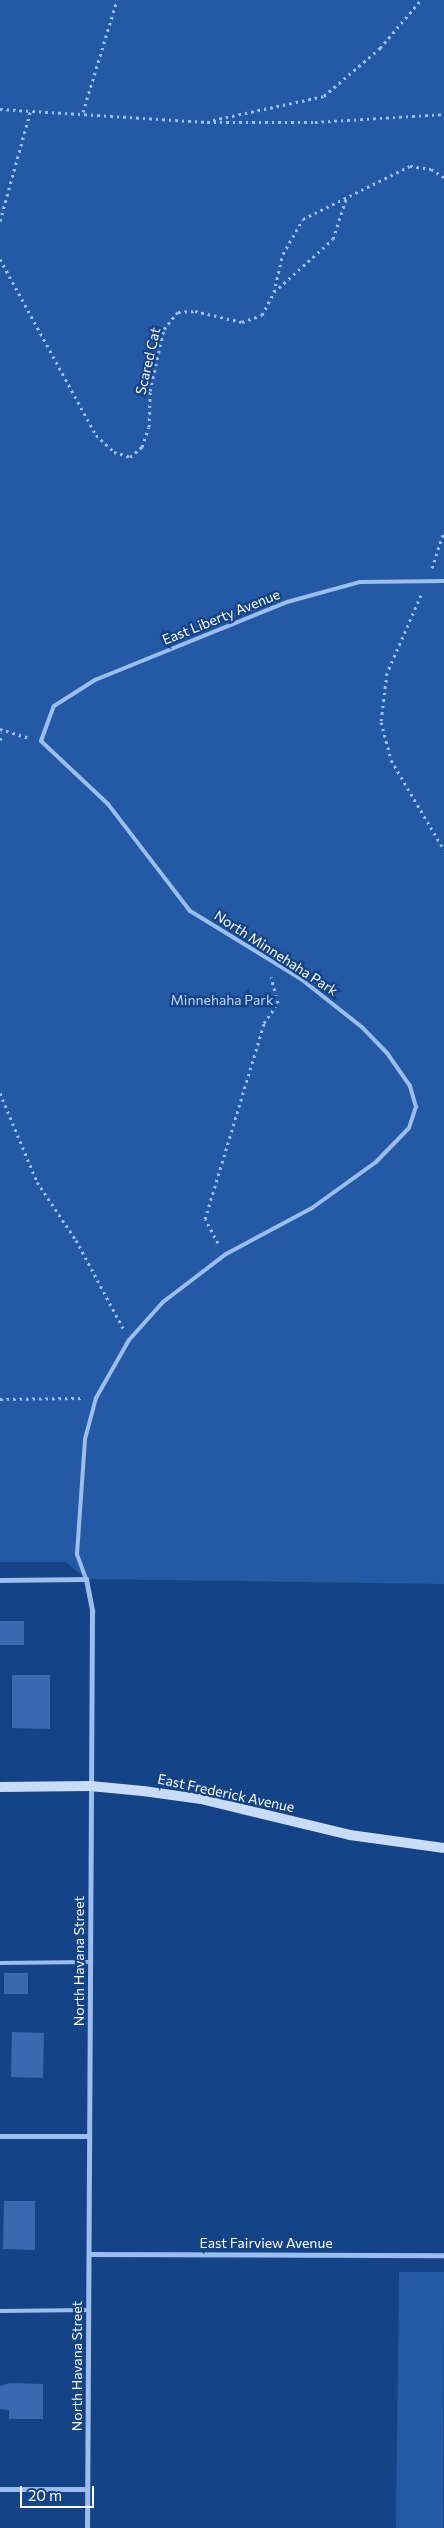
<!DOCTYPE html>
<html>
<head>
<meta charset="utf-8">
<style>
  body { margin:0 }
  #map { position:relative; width:444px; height:2528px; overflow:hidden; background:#154387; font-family:Commissioner,sans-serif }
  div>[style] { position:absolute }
  .green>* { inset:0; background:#245aa5 }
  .building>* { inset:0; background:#396ab0 }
  .path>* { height:3px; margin-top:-1.5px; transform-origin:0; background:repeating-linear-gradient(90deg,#9bbeef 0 2.5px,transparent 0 6.5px) }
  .lane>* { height:4px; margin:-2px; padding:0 2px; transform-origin:2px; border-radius:2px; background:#9bbeef }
  .street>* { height:5px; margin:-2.5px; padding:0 2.5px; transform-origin:2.5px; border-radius:2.5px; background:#9bbeef }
  .secondary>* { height:10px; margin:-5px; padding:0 5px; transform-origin:5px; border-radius:5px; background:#c8dcfa }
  span { translate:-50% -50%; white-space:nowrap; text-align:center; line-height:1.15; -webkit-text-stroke:4.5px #154387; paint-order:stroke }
  .street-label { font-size:14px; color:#fff }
  .park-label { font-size:14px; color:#c1d9fb }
  .scale { position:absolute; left:20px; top:2486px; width:74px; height:22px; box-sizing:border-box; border:2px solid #fff; border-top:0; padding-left:6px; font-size:15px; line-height:18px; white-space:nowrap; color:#fff; -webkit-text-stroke:4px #154387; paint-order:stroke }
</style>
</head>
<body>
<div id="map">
  <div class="green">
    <i style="clip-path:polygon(0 0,444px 0,444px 1584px,86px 1579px,66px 1562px,0 1562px)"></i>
    <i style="clip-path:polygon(399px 2272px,444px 2272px,443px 2528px,396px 2528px)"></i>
  </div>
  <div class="building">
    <i style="clip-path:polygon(0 1621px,24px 1621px,24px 1645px,0 1645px)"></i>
    <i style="clip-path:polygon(12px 1675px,50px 1675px,50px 1729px,12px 1728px)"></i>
    <i style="clip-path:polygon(4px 1973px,28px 1973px,28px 1994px,4px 1994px)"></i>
    <i style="clip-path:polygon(12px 2032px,44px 2033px,43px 2078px,11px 2077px)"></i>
    <i style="clip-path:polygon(4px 2201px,35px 2201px,35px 2250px,3px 2249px)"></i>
    <i style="clip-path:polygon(10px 2383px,43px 2384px,43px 2419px,9px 2419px,9px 2410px,0 2409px,0 2386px)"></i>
  </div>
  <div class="path">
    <i style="left:0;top:109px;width:207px;rotate:3.6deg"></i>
    <i style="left:207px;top:122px;width:108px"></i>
    <i style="left:315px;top:122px;width:129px;rotate:-3.5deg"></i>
    <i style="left:83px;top:112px;width:117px;rotate:-73.1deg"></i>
    <i style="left:213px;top:120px;width:114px;rotate:-12.2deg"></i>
    <i style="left:324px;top:96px;width:74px;rotate:-40.6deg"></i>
    <i style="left:380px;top:48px;width:63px;rotate:-49.5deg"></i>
    <i style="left:0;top:221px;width:116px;rotate:-74.5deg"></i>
    <i style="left:0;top:259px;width:200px;rotate:61.4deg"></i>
    <i style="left:96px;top:435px;width:25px;rotate:43deg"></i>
    <i style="left:114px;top:452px;width:17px;rotate:17deg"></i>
    <i style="left:130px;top:457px;width:16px;rotate:-40deg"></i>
    <i style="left:142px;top:447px;width:21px;rotate:-71deg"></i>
    <i style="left:149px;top:427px;width:36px;rotate:-88deg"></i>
    <i style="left:150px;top:391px;width:64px;rotate:-77.3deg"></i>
    <i style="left:164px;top:329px;width:22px;rotate:-51deg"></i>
    <i style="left:178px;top:312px;width:17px;rotate:-3deg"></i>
    <i style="left:195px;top:311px;width:48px;rotate:13.2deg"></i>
    <i style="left:242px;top:322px;width:21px;rotate:-19deg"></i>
    <i style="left:262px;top:315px;width:26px;rotate:-62deg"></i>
    <i style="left:274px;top:292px;width:39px;rotate:-77deg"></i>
    <i style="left:283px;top:254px;width:40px;rotate:-60.3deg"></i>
    <i style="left:303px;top:219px;width:119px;rotate:-26.4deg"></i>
    <i style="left:410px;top:166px;width:21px;rotate:8deg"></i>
    <i style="left:431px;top:169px;width:15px;rotate:32deg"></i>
    <i style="left:274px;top:292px;width:79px;rotate:-41.9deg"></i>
    <i style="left:333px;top:239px;width:42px;rotate:-72deg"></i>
    <i style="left:432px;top:568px;width:39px;rotate:-72deg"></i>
    <i style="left:421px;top:595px;width:85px;rotate:113.6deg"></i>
    <i style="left:387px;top:673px;width:49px;rotate:97deg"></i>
    <i style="left:381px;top:722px;width:39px;rotate:75deg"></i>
    <i style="left:391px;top:760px;width:104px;rotate:59.5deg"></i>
    <i style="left:0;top:729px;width:30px;rotate:17deg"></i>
    <i style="left:0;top:740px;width:7px;rotate:-74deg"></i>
    <i style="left:0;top:1093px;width:96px;rotate:67.4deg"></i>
    <i style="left:37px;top:1182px;width:70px;rotate:56.1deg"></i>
    <i style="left:76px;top:1240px;width:100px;rotate:61.9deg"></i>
    <i style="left:218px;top:1243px;width:27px;rotate:-118deg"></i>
    <i style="left:205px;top:1219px;width:205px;rotate:-73.2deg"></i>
    <i style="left:264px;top:1023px;width:24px;rotate:-55deg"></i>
    <i style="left:278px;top:1003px;width:27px;rotate:-105deg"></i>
    <i style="left:0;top:1399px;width:83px;rotate:-0.7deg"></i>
  </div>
  <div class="lane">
    <i style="left:86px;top:1579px;width:27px;rotate:-110deg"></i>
    <i style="left:77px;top:1554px;width:115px;rotate:-86deg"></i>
    <i style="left:85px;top:1439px;width:42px;rotate:-75deg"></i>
    <i style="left:96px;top:1398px;width:67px;rotate:-60.4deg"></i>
    <i style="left:129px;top:1340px;width:51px;rotate:-48.2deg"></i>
    <i style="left:163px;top:1302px;width:79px;rotate:-37.3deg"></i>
    <i style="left:226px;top:1254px;width:98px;rotate:-28.1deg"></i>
    <i style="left:312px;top:1208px;width:79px;rotate:-35.7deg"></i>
    <i style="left:376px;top:1162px;width:47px;rotate:-45.9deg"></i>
    <i style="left:409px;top:1128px;width:22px;rotate:-72deg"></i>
    <i style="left:416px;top:1107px;width:22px;rotate:-106deg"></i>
    <i style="left:410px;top:1086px;width:40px;rotate:-124.9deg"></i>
    <i style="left:387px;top:1053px;width:35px;rotate:-134deg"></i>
    <i style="left:363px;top:1028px;width:79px;rotate:-141.7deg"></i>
    <i style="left:301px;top:979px;width:130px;rotate:-148.5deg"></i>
    <i style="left:190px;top:911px;width:135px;rotate:-127.5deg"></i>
    <i style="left:108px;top:804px;width:92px;rotate:-136.8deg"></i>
    <i style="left:41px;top:741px;width:37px;rotate:-70deg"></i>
    <i style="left:54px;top:706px;width:49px;rotate:-32.4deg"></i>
    <i style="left:95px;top:680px;width:207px;rotate:-22.1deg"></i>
    <i style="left:287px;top:602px;width:76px;rotate:-15.3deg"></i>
    <i style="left:360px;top:582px;width:84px;rotate:-0.7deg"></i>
    <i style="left:0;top:1963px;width:90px;rotate:-0.6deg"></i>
    <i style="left:0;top:2311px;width:89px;rotate:-0.6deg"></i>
  </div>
  <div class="street">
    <i style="left:0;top:1580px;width:86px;rotate:-0.7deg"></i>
    <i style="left:86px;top:1579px;width:33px;rotate:79deg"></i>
    <i style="left:92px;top:1611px;width:917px;rotate:90.31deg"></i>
    <i style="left:0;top:2136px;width:89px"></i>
    <i style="left:89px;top:2254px;width:355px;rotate:0.2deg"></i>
    <i style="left:0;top:2489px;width:87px"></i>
  </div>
  <div class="secondary">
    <i style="left:0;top:1787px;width:90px;rotate:-0.6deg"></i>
    <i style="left:90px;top:1786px;width:53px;rotate:5.4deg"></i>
    <i style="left:143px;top:1791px;width:59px;rotate:7.9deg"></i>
    <i style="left:201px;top:1799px;width:153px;rotate:13.6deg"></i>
    <i style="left:350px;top:1835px;width:95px;rotate:7.9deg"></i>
  </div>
  <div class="street-label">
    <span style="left:148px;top:361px;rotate:-77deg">Scared Cat</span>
    <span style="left:221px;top:617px;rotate:-22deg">East Liberty Avenue</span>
    <span style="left:276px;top:953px;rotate:33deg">North Minnehaha Park</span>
    <span style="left:226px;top:1793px;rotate:12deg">East Frederick Avenue</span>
    <span style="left:79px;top:1961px;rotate:-90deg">North Havana Street</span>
    <span style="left:266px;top:2243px">East Fairview Avenue</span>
    <span style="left:77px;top:2366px;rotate:-90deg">North Havana Street</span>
  </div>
  <div class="park-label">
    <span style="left:222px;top:1000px">Minnehaha Park</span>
  </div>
  <div class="scale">20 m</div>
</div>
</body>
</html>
